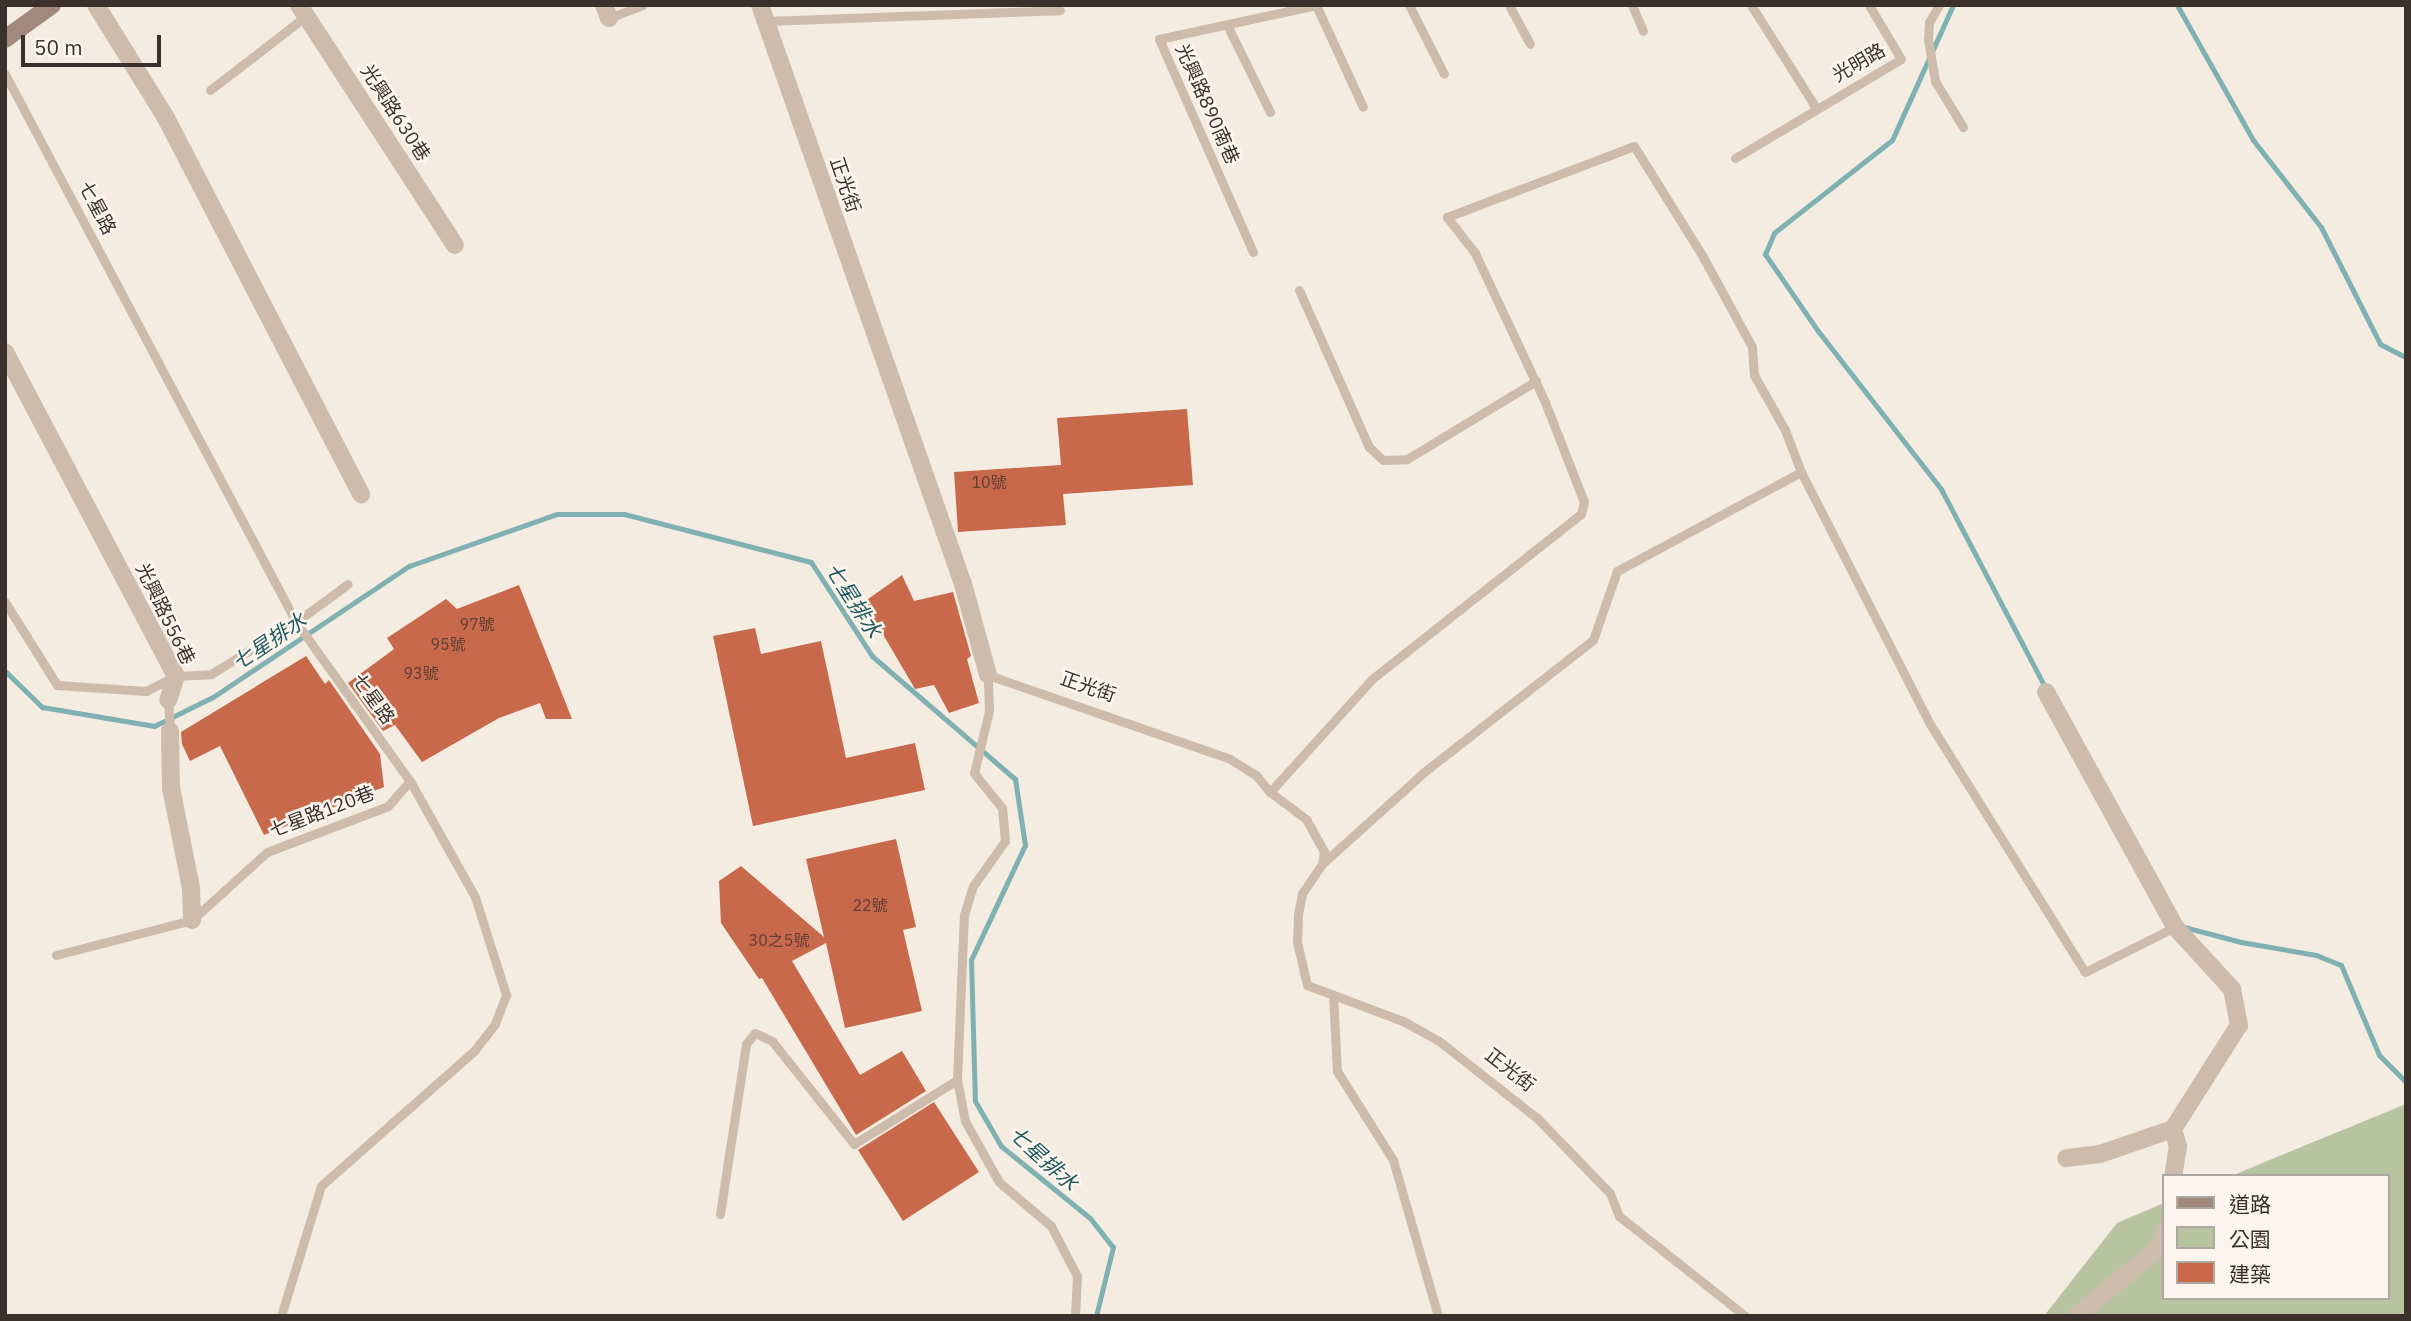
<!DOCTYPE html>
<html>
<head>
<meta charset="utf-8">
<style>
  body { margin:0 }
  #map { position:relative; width:2411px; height:1321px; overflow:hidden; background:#f4ebe1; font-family:"IBM Plex Sans","Noto Sans TC",sans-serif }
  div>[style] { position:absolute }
  .green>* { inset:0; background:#b8c4a0 }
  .stream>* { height:5px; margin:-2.5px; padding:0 2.5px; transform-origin:2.5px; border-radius:2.5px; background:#7fb0b2 }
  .building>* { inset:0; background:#c8694b }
  .lane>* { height:9px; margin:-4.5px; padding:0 4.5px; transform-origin:4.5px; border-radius:4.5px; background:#cdbbac }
  .street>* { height:18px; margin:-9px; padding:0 9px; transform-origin:9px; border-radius:9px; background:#cdbbac }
  .secondary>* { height:18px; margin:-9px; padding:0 9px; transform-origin:9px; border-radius:9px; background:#a18a7d }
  span { translate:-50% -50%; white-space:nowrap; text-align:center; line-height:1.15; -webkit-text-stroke:5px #fbf5ee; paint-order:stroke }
  .number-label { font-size:16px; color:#5e3e33 }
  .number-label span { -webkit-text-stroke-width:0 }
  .street-label { font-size:19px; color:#3b302b }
  .water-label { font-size:21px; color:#1f5a5e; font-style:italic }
  .frame { position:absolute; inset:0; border:7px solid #3b302b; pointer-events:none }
  .legend { position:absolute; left:2162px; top:1174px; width:228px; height:126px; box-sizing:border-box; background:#fbf5ee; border:2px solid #aea6a0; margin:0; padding:9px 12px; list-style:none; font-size:21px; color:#3b302b }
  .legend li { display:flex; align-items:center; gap:14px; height:35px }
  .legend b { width:35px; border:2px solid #aea6a0 }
  .scale { position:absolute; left:21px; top:35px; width:140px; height:32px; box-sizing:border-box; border:4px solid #3b302b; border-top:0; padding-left:9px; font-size:21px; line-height:24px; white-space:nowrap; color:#3b302b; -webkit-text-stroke:5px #fbf5ee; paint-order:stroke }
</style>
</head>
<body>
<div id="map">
  <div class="green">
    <i style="clip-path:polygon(2406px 1104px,2406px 1316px,2044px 1316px,2117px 1223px,2164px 1203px,2164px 1298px,2388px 1298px,2388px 1176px,2231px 1176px)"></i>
  </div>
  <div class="stream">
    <i style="left:1953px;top:5px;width:148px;rotate:114.3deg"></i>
    <i style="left:1892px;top:140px;width:150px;rotate:141.8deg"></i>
    <i style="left:1774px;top:233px;width:23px;rotate:113deg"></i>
    <i style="left:1765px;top:254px;width:93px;rotate:55.5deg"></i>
    <i style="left:1818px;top:331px;width:200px;rotate:52.1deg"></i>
    <i style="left:1941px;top:489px;width:226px;rotate:62.3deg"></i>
    <i style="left:2177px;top:5px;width:155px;rotate:60.6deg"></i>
    <i style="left:2253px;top:140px;width:110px;rotate:52deg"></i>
    <i style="left:2321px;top:227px;width:131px;rotate:63.2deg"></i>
    <i style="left:2380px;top:344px;width:29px;rotate:27deg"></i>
    <i style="left:5px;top:671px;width:52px;rotate:44.2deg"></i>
    <i style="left:42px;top:707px;width:114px;rotate:9.6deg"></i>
    <i style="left:154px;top:726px;width:66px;rotate:-26.2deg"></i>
    <i style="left:213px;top:697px;width:236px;rotate:-33.8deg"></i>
    <i style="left:409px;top:566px;width:157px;rotate:-19.4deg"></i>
    <i style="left:557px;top:514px;width:67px"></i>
    <i style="left:624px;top:514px;width:193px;rotate:14.4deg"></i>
    <i style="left:811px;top:562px;width:112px;rotate:57deg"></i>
    <i style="left:872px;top:656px;width:189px;rotate:40.7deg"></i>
    <i style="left:1015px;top:779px;width:67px;rotate:81.4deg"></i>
    <i style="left:1025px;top:845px;width:127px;rotate:115.2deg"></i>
    <i style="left:971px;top:960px;width:141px;rotate:88.4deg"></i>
    <i style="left:975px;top:1101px;width:52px;rotate:60deg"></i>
    <i style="left:1001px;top:1146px;width:114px;rotate:39deg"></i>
    <i style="left:1090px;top:1218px;width:37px;rotate:52deg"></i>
    <i style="left:1113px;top:1247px;width:71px;rotate:103.8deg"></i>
    <i style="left:2184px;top:927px;width:59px;rotate:14.7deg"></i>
    <i style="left:2241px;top:942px;width:76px;rotate:9.8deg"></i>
    <i style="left:2316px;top:955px;width:27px;rotate:22deg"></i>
    <i style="left:2341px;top:965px;width:98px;rotate:67.1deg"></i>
    <i style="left:2379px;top:1055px;width:38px;rotate:45deg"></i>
  </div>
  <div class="building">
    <i style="clip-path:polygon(1187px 409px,1193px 485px,1063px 494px,1066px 525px,958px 532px,954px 472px,1061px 465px,1057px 418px)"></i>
    <i style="clip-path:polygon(902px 575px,914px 601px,953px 592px,971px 656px,967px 659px,979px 703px,949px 713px,934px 685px,915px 689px,864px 602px)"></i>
    <i style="clip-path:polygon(519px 585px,572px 719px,546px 719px,540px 703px,499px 718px,422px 762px,395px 725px,383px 731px,348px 683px,394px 649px,387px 638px,446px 599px,457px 609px)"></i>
    <i style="clip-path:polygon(755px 628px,761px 654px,821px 641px,846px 758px,915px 743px,925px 790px,753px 826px,713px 636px)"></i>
    <i style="clip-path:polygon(306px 656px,325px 684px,329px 680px,380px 754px,384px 787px,264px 835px,220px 746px,190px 761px,182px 744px,181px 732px)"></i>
    <i style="clip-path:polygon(896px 839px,916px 927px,903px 930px,922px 1011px,845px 1028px,826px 943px,792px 961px,860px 1075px,902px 1051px,926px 1091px,856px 1135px,762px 978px,759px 979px,721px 923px,719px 881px,741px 866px,824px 937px,806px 859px)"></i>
    <i style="clip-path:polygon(934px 1102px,979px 1172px,903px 1221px,858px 1150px)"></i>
  </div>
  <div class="lane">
    <i style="left:1316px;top:5px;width:112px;rotate:65.3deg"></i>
    <i style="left:1409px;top:5px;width:77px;rotate:63.1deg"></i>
    <i style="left:1509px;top:5px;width:44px;rotate:61.7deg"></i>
    <i style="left:1632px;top:5px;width:28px;rotate:67deg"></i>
    <i style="left:1751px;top:5px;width:122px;rotate:57.7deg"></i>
    <i style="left:1939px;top:5px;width:20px;rotate:120deg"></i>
    <i style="left:1929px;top:22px;width:17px;rotate:93deg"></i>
    <i style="left:1928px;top:39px;width:43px;rotate:80.5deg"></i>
    <i style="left:1935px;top:81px;width:54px;rotate:58.7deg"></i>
    <i style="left:609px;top:18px;width:36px;rotate:-21deg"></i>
    <i style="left:766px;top:21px;width:294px;rotate:-2.1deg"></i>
    <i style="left:1227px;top:25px;width:97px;rotate:63.7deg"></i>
    <i style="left:5px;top:74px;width:620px;rotate:62.03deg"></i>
    <i style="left:296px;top:622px;width:196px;rotate:54.4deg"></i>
    <i style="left:410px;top:781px;width:133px;rotate:60.7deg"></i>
    <i style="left:475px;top:897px;width:103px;rotate:72.4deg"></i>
    <i style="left:506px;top:995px;width:31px;rotate:111deg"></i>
    <i style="left:495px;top:1024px;width:33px;rotate:128deg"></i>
    <i style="left:475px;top:1050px;width:205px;rotate:138.6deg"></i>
    <i style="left:321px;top:1186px;width:136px;rotate:107.1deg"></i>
    <i style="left:210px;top:90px;width:121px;rotate:-37.6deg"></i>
    <i style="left:1735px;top:158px;width:193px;rotate:-30.8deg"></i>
    <i style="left:1901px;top:59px;width:63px;rotate:-120.7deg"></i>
    <i style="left:1253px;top:252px;width:233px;rotate:-113.8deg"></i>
    <i style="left:1159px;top:39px;width:161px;rotate:-12.2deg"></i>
    <i style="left:1299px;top:290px;width:172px;rotate:66deg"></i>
    <i style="left:1369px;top:447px;width:19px;rotate:43deg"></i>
    <i style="left:1383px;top:460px;width:24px;rotate:-2deg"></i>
    <i style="left:1407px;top:459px;width:151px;rotate:-31.2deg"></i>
    <i style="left:5px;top:602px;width:98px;rotate:57.9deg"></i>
    <i style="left:57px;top:685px;width:89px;rotate:3.9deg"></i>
    <i style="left:146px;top:691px;width:34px;rotate:-27deg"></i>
    <i style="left:176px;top:676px;width:35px;rotate:-3deg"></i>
    <i style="left:211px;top:674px;width:100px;rotate:-31.5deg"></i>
    <i style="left:296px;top:622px;width:64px;rotate:-36.2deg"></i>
    <i style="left:168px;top:700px;width:31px;rotate:86deg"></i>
    <i style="left:1270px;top:792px;width:152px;rotate:-47.9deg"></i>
    <i style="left:1372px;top:679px;width:266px;rotate:-38.3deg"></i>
    <i style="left:1581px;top:514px;width:12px;rotate:-76deg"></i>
    <i style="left:1584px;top:502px;width:107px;rotate:-111.3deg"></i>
    <i style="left:1545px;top:402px;width:165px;rotate:-115.2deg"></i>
    <i style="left:1475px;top:253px;width:46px;rotate:-127.9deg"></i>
    <i style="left:1447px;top:217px;width:200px;rotate:-20.8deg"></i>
    <i style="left:1634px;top:146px;width:131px;rotate:58.1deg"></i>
    <i style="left:1703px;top:257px;width:102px;rotate:61.4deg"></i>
    <i style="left:1752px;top:347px;width:28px;rotate:86deg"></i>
    <i style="left:1754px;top:375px;width:63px;rotate:60.6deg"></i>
    <i style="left:1785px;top:430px;width:45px;rotate:69.1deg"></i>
    <i style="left:1801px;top:472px;width:283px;rotate:62.9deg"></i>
    <i style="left:1930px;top:724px;width:292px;rotate:58deg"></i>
    <i style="left:2085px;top:972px;width:101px;rotate:-26.6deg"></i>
    <i style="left:1322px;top:864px;width:137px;rotate:-42deg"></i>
    <i style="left:1424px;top:772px;width:214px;rotate:-38deg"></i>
    <i style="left:1593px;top:640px;width:73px;rotate:-70.8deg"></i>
    <i style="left:1617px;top:571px;width:209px;rotate:-28.3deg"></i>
    <i style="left:56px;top:955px;width:140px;rotate:-14.4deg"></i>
    <i style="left:192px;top:920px;width:101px;rotate:-42.2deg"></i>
    <i style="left:267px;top:852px;width:129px;rotate:-20.8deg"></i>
    <i style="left:388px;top:806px;width:33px;rotate:-49deg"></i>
    <i style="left:1333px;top:995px;width:76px;rotate:87deg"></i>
    <i style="left:1337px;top:1071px;width:105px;rotate:57.8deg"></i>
    <i style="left:1393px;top:1160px;width:162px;rotate:73.9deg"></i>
    <i style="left:720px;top:1214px;width:172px;rotate:-81.3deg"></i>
    <i style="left:746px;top:1044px;width:14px;rotate:-51deg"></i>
    <i style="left:755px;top:1033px;width:19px;rotate:25deg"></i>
    <i style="left:772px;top:1041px;width:132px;rotate:51.5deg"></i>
    <i style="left:854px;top:1144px;width:121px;rotate:-31.9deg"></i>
    <i style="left:1075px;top:1316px;width:40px;rotate:-87.1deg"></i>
    <i style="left:1077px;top:1276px;width:56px;rotate:-117.5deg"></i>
    <i style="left:1051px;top:1226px;width:68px;rotate:-139.8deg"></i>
    <i style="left:999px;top:1182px;width:70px;rotate:-119.1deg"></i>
    <i style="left:965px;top:1121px;width:42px;rotate:-101deg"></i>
    <i style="left:957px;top:1080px;width:165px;rotate:-87.6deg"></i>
    <i style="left:964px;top:915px;width:30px;rotate:-73deg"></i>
    <i style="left:973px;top:886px;width:55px;rotate:-54.6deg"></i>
    <i style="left:1005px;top:841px;width:33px;rotate:-95deg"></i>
    <i style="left:1002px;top:808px;width:45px;rotate:-128.7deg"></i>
    <i style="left:974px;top:773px;width:64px;rotate:-76.4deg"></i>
    <i style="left:989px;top:711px;width:36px;rotate:-92deg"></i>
    <i style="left:988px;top:675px;width:256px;rotate:19.1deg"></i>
    <i style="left:1230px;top:759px;width:31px;rotate:32deg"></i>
    <i style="left:1256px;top:775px;width:22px;rotate:51deg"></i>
    <i style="left:1270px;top:792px;width:45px;rotate:36.9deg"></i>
    <i style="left:1306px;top:819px;width:38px;rotate:61deg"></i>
    <i style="left:1324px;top:852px;width:12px;rotate:99deg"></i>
    <i style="left:1322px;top:864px;width:36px;rotate:124deg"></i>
    <i style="left:1302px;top:894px;width:21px;rotate:101deg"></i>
    <i style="left:1298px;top:915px;width:27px;rotate:92deg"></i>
    <i style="left:1297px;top:942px;width:44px;rotate:76.9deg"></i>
    <i style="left:1307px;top:985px;width:103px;rotate:20.6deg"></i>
    <i style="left:1403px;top:1021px;width:41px;rotate:29.1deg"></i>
    <i style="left:1439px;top:1041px;width:125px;rotate:38.2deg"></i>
    <i style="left:1537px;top:1118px;width:105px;rotate:45.8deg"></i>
    <i style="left:1610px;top:1193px;width:25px;rotate:69deg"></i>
    <i style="left:1619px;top:1216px;width:161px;rotate:38.4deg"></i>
  </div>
  <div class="street">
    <i style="left:96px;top:5px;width:133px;rotate:58.2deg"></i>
    <i style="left:166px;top:118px;width:424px;rotate:62.6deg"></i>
    <i style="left:299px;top:5px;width:286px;rotate:57deg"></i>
    <i style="left:604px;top:5px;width:14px;rotate:69deg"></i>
    <i style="left:760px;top:5px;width:614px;rotate:70.68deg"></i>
    <i style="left:963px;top:584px;width:94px;rotate:74.6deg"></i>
    <i style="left:5px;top:352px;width:366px;rotate:62.2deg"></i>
    <i style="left:176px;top:676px;width:25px;rotate:108deg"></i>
    <i style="left:2046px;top:692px;width:268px;rotate:61.2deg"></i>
    <i style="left:2175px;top:927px;width:84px;rotate:47.4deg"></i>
    <i style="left:2232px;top:989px;width:37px;rotate:79deg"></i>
    <i style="left:2239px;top:1025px;width:123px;rotate:122.4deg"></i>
    <i style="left:2173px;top:1129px;width:77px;rotate:161.1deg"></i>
    <i style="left:2100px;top:1154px;width:34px;rotate:173deg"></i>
    <i style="left:170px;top:731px;width:57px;rotate:89deg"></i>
    <i style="left:171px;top:788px;width:102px;rotate:78.7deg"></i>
    <i style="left:191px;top:888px;width:32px;rotate:88deg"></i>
    <i style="left:2173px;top:1129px;width:18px;rotate:74deg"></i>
    <i style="left:2178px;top:1146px;width:30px;rotate:99deg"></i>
    <i style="left:2076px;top:1316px;width:99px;rotate:-39.3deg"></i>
    <i style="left:2153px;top:1253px;width:16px;rotate:-52deg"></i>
    <i style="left:2163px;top:1240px;width:9px;rotate:-84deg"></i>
  </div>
  <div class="secondary">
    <i style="left:5px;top:39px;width:58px;rotate:-35.9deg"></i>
  </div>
  <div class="number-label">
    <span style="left:989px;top:482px">10號</span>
    <span style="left:477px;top:624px">97號</span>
    <span style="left:448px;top:644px">95號</span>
    <span style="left:421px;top:673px">93號</span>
    <span style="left:870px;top:905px">22號</span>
    <span style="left:779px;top:940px">30之5號</span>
  </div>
  <div class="street-label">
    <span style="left:1859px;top:63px;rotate:-30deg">光明路</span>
    <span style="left:1207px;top:104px;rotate:66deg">光興路890南巷</span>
    <span style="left:395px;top:113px;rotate:57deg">光興路630巷</span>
    <span style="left:845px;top:185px;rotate:71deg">正光街</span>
    <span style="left:97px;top:208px;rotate:62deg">七星路</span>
    <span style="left:165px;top:614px;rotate:64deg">光興路556巷</span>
    <span style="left:1088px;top:687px;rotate:19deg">正光街</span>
    <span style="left:373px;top:699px;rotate:54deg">七星路</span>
    <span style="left:322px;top:812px;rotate:-21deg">七星路120巷</span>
    <span style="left:1510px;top:1070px;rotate:38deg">正光街</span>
  </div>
  <div class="water-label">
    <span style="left:854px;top:600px;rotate:57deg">七星排水</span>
    <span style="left:269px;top:641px;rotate:-34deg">七星排水</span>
    <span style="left:1044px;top:1158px;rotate:42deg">七星排水</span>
  </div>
  <div class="frame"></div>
  <ul class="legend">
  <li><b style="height:9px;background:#a18a7d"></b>道路</li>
  <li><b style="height:19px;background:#b8c4a0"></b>公園</li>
  <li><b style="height:19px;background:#c8694b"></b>建築</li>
  </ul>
  <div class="scale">50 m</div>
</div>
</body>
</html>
